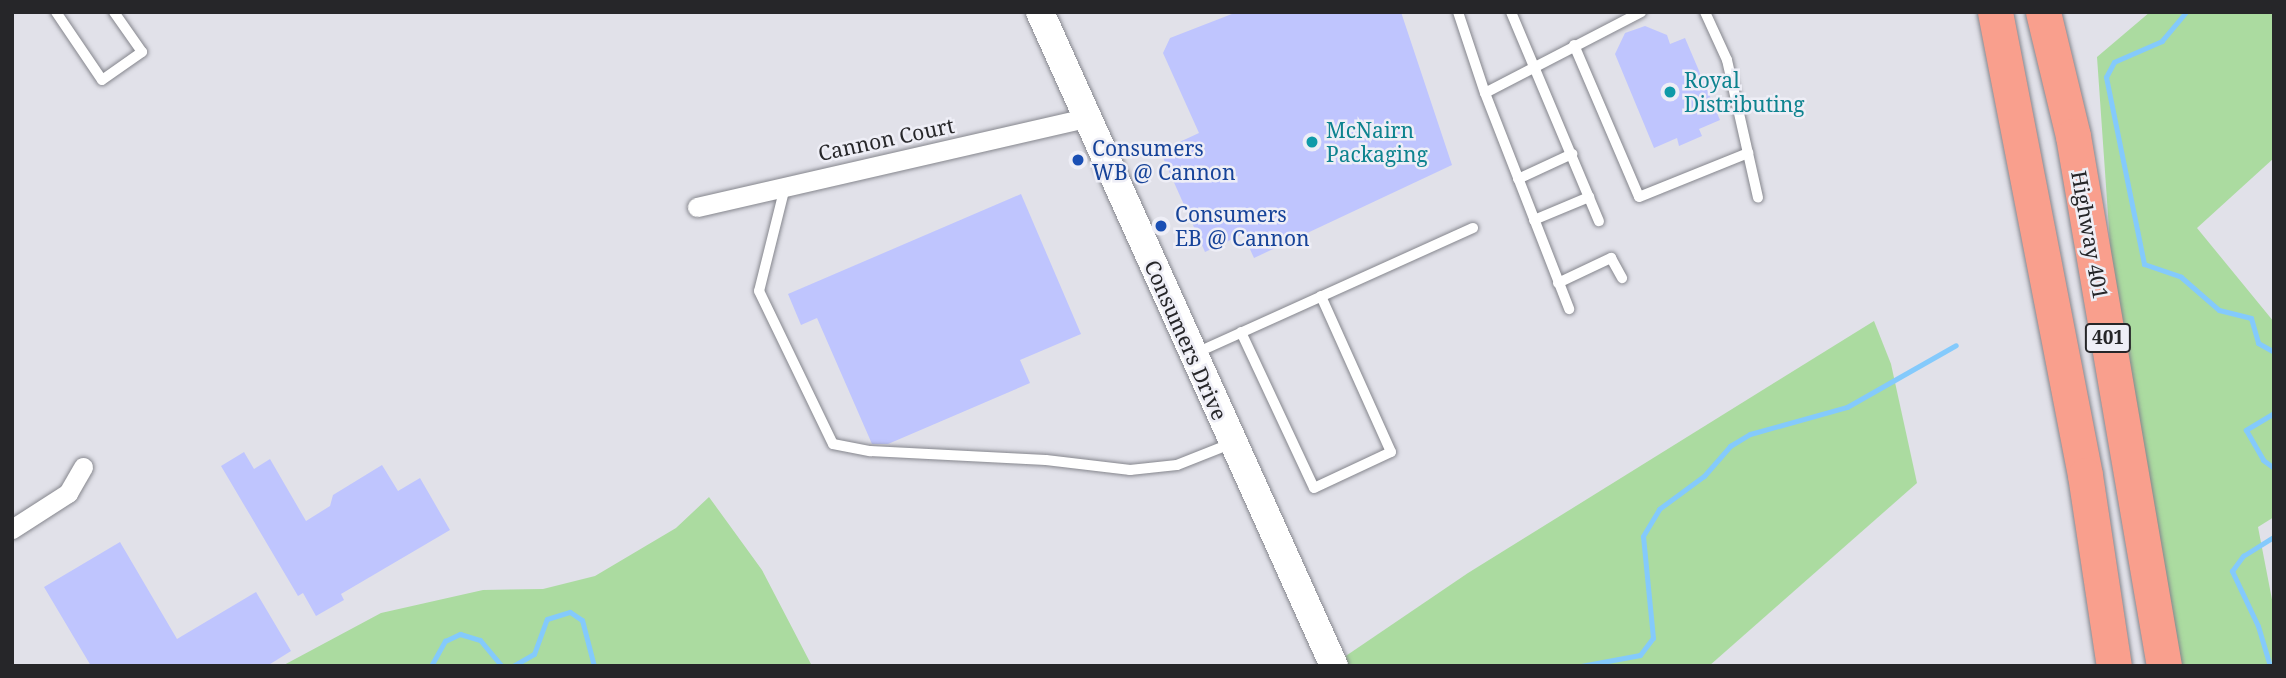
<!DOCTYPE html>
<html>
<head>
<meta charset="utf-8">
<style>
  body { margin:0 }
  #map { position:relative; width:2286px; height:678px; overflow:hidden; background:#e1e1e9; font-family:"Noto Serif",serif }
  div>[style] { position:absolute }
  .green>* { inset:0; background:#abdba0 }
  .stream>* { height:5px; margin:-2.5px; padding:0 2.5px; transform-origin:2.5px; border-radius:2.5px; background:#84cafc }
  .building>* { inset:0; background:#bfc5fe }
  .roads { filter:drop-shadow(0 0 2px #85868d) drop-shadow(0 0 2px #85868d) }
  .lane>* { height:10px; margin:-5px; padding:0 5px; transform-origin:5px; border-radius:5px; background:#fff }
  .street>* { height:19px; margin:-9.5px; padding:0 9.5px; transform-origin:9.5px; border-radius:9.5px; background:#fff }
  .secondary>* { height:28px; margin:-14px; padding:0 14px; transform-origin:14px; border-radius:14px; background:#fff }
  .highway>* { height:35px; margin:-17.5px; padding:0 17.5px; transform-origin:17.5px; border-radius:17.5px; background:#f99f8d }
  .dots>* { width:19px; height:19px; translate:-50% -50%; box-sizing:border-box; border:4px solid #eeeef6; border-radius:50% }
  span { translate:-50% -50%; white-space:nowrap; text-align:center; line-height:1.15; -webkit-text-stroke:5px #eeeef6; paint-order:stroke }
  .shield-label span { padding:2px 5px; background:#eeeef6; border:2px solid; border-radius:5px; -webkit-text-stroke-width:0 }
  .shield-label { font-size:19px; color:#262629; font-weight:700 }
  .culture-label { font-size:21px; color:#0d838f }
  .left { translate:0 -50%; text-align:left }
  .street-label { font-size:21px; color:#262629 }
  .transit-label { font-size:21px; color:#164399 }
  .frame { position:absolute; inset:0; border:14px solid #262629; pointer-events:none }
</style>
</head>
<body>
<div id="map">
  <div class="green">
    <i style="clip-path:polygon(2150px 12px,2274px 12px,2274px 158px,2197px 228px,2274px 322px,2274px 517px,2258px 527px,2274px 610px,2274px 666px,2182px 666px,2111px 258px,2097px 57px)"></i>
    <i style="clip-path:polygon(1874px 321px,1891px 364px,1917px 483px,1709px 666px,1331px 666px,1468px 573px)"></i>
    <i style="clip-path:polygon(709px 497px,762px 570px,812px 666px,282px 666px,381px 613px,483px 590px,543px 589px,595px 576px,676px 528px)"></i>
  </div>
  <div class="stream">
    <i style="left:2186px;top:12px;width:38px;rotate:130deg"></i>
    <i style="left:2162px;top:41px;width:52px;rotate:156.4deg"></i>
    <i style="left:2114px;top:62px;width:17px;rotate:118deg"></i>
    <i style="left:2106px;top:77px;width:191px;rotate:78.5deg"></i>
    <i style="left:2144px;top:264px;width:39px;rotate:19deg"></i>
    <i style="left:2181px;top:277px;width:50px;rotate:41deg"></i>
    <i style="left:2219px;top:310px;width:33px;rotate:14deg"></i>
    <i style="left:2251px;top:318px;width:26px;rotate:74deg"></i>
    <i style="left:2258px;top:343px;width:18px;rotate:29deg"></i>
    <i style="left:2274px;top:413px;width:33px;rotate:149deg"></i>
    <i style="left:2246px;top:430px;width:34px;rotate:60deg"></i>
    <i style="left:2263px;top:460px;width:14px;rotate:36deg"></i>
    <i style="left:374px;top:666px;width:11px"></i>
    <i style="left:431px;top:666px;width:29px;rotate:-61deg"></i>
    <i style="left:445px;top:641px;width:17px;rotate:-25deg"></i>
    <i style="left:460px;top:634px;width:21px;rotate:17deg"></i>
    <i style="left:480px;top:640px;width:34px;rotate:50deg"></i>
    <i style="left:513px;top:666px;width:24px;rotate:-30deg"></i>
    <i style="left:534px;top:654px;width:37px;rotate:-70deg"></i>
    <i style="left:547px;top:619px;width:24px;rotate:-17deg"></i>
    <i style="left:570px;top:612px;width:14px;rotate:34deg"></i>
    <i style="left:582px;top:620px;width:48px;rotate:75.4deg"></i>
    <i style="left:1581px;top:666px;width:60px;rotate:-10.6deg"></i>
    <i style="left:1640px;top:655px;width:21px;rotate:-53deg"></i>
    <i style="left:1653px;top:638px;width:102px;rotate:-95.6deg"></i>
    <i style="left:1643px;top:536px;width:31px;rotate:-59deg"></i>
    <i style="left:1659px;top:509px;width:56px;rotate:-36.3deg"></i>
    <i style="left:1704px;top:476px;width:40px;rotate:-49deg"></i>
    <i style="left:1730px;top:446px;width:23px;rotate:-31deg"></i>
    <i style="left:1750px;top:434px;width:101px;rotate:-15.6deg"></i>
    <i style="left:1847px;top:407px;width:125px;rotate:-29.6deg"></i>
    <i style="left:2270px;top:666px;width:42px;rotate:-106.7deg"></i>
    <i style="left:2258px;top:626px;width:61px;rotate:-115.3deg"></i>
    <i style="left:2232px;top:571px;width:19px;rotate:-54deg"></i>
    <i style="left:2243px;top:556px;width:36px;rotate:-32deg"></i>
  </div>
  <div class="building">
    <i style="clip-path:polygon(1237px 12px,1401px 12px,1452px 165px,1254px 258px,1243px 234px,1205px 252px,1160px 151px,1199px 133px,1163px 53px,1170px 38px)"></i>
    <i style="clip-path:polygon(1645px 26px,1667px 35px,1670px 44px,1685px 38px,1720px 120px,1699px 129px,1702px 136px,1679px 146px,1677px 138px,1654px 148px,1615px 54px,1625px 33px)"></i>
    <i style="clip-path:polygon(1021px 194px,1081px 334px,1020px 360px,1030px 383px,888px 444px,872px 444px,817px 318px,801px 325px,788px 294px)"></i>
    <i style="clip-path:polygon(244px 452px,254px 469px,270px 459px,306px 521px,330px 506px,333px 495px,382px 465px,398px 491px,420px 478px,450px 530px,341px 594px,344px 600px,316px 616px,303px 593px,298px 596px,221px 466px)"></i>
    <i style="clip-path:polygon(120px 542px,177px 639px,256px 592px,291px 651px,267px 666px,91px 666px,44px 587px)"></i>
  </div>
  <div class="roads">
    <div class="lane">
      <i style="left:56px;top:12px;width:82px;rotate:55.9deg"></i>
      <i style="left:102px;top:80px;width:49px;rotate:-35deg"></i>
      <i style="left:142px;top:52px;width:49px;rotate:-125deg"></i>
      <i style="left:1458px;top:12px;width:85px;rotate:71.6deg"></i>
      <i style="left:1485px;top:93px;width:176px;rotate:-27.4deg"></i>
      <i style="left:1511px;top:12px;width:227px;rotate:67.2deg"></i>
      <i style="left:1705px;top:12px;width:53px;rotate:65.4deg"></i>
      <i style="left:1727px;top:60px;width:141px;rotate:77.3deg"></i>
      <i style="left:1574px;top:45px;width:165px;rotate:66.8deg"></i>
      <i style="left:1639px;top:197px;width:118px;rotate:-22deg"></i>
      <i style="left:1485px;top:93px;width:232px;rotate:68.7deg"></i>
      <i style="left:1518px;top:179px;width:60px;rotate:-24.8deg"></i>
      <i style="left:785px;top:187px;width:107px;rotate:104deg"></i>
      <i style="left:759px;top:291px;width:170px;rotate:64.2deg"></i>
      <i style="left:833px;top:444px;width:38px;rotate:11deg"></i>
      <i style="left:870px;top:451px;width:176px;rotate:2.9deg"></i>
      <i style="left:1046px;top:460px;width:85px;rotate:6.8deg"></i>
      <i style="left:1130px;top:470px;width:47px;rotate:-6.1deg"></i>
      <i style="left:1177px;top:465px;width:57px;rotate:-21.6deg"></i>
      <i style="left:1534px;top:220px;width:60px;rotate:-22.7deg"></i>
      <i style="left:1558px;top:283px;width:59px;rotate:-25.3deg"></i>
      <i style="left:1611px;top:258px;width:23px;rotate:61deg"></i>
      <i style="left:1241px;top:332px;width:172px;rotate:64.9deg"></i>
      <i style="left:1314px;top:488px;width:85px;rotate:-25.1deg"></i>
      <i style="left:1391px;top:452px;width:171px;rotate:-114.2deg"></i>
      <i style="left:1196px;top:353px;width:304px;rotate:-24.3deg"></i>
    </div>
    <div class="street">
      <i style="left:697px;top:207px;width:398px;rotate:-12.9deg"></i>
      <i style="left:12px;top:529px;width:67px;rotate:-32.7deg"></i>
      <i style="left:68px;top:493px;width:30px;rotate:-60deg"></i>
    </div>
    <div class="secondary">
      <i style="left:1040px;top:12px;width:717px;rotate:65.79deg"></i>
    </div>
    <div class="highway">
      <i style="left:1995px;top:12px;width:472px;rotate:79deg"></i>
      <i style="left:2085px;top:475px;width:193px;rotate:81.4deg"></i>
      <i style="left:2043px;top:12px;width:128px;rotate:76.4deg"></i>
      <i style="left:2073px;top:136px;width:538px;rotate:80.26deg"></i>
    </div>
  </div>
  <div class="dots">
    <i style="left:1670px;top:92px;background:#0f9aa8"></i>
    <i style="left:1312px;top:142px;background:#0f9aa8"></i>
    <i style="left:1078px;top:160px;background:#1a4fb4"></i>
    <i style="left:1161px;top:226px;background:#1a4fb4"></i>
  </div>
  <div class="shield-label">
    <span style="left:2108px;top:338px">401</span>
  </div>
  <div class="culture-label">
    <span class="left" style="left:1684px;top:92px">Royal<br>Distributing</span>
    <span class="left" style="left:1326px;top:142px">McNairn<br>Packaging</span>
  </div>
  <div class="street-label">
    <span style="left:886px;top:139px;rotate:-12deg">Cannon Court</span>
    <span style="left:2090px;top:235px;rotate:80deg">Highway 401</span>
    <span style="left:1186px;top:340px;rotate:66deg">Consumers Drive</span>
  </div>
  <div class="transit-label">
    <span class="left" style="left:1092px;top:160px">Consumers<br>WB @ Cannon</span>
    <span class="left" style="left:1175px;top:226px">Consumers<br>EB @ Cannon</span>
  </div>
  <div class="frame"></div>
</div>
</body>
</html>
